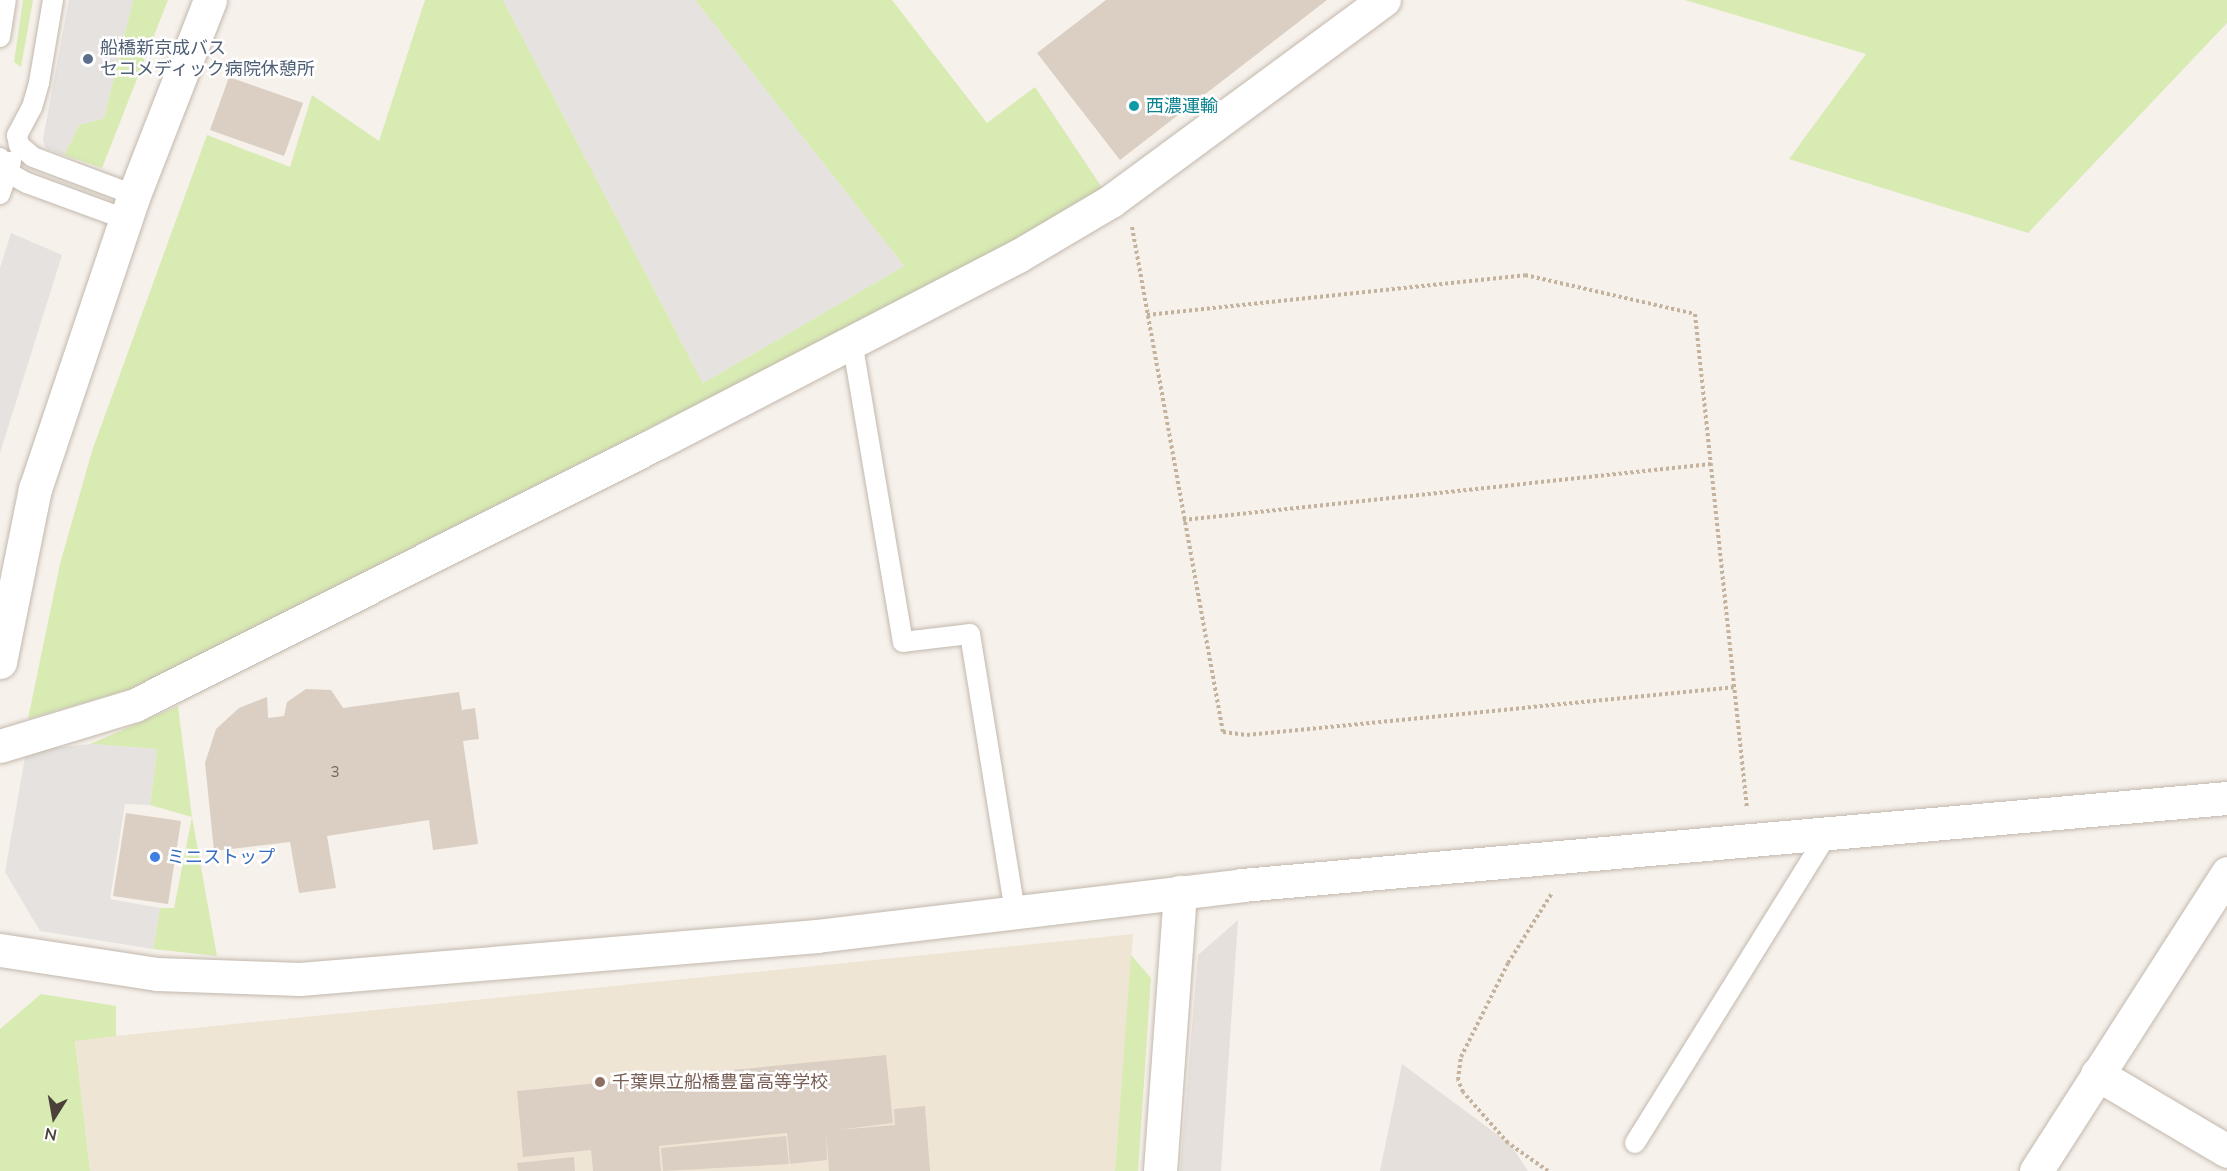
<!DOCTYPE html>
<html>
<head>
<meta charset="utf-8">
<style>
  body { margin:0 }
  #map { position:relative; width:2227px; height:1171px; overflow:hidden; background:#f6f1eb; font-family:Mulish,"Noto Sans JP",sans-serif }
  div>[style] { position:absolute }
  .industrial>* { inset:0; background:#e6e0dc }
  .education>* { inset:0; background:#efe5d5 }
  .green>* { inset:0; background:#d8ebb3 }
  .parking>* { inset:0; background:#e5e2df }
  .building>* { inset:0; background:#dbcfc3 }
  .path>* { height:4px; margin-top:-2px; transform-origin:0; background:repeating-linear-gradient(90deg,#c4b29d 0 3px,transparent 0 6px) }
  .roads { filter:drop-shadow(0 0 2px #c2b8ad) drop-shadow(0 0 2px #c2b8ad) }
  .service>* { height:20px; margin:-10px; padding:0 10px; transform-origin:10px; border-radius:10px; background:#fff }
  .minor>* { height:33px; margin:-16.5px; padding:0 16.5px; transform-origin:16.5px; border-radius:16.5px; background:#fff }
  .tertiary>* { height:33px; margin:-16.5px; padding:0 16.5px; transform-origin:16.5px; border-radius:16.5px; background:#fff }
  .dots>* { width:16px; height:16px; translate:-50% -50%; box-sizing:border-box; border:3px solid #fff; border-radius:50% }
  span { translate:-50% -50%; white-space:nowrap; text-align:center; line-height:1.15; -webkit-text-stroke:5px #fff; paint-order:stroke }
  .number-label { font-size:15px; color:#6f645b }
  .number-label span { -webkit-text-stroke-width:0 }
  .service-label { font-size:18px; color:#4e5e75 }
  .left { translate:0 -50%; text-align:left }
  .culture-label { font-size:18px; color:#0d838f }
  .shop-label { font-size:18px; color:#366cbe }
  .education-label { font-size:18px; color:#785e54 }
  .north { position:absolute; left:24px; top:1087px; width:60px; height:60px; -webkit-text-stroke:4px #fff; paint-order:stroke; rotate:191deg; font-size:16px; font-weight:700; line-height:24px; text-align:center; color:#4b4138 }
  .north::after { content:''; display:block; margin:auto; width:21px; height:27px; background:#4b4138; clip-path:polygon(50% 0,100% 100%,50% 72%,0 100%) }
</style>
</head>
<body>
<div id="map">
  <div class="industrial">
    <i style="clip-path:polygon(1238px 920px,1221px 1171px,1180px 1171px,1198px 955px)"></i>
    <i style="clip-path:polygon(1402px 1064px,1510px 1144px,1528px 1171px,1380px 1171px)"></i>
  </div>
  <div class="education">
    <i style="clip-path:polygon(1133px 934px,1115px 1171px,90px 1171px,75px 1040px)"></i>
  </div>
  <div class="green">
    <i style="clip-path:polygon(23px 0,33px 0,21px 67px,14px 62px)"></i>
    <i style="clip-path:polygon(133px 0,168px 0,102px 168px,64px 155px,79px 125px,104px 118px)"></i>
    <i style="clip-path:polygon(425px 0,503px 0,703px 383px,904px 266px,695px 0,892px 0,987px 123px,1035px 87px,1105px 192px,1014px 245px,131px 689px,28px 719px,60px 564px,92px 451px,207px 135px,290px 167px,312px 95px,379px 141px)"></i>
    <i style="clip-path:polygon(1685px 0,2227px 0,2227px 23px,2028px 233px,1789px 159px,1866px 54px)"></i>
    <i style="clip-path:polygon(178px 706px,192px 817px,217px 956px,153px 949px,160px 908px,174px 908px,192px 817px,150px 805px,157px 749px,90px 744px)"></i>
    <i style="clip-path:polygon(1131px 955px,1151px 978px,1138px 1171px,1115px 1171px)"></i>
    <i style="clip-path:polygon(41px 994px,116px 1006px,116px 1036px,75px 1041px,90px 1171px,0 1171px,0 1029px)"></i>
  </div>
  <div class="parking">
    <i style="clip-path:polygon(69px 0,133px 0,104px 118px,79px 125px,64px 155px,45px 148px,43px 139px)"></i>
    <i style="clip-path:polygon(503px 0,695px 0,904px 266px,703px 383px)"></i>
    <i style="clip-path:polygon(11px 233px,62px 255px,0 453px,0 268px)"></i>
    <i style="clip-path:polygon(90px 744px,157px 749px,150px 805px,125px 804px,110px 899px,160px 908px,153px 949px,40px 931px,5px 872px,26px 751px)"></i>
  </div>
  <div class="building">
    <i style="clip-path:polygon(1106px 0,1327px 0,1120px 160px,1037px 53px)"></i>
    <i style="clip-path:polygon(229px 77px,303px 103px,284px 156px,210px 130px)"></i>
    <i style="clip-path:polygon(306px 689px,331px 690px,343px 708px,459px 692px,462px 710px,475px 708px,479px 739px,463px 741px,478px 844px,433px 850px,429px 820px,327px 836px,336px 888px,299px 893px,290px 842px,214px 851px,205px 763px,216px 729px,239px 708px,267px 697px,268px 718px,284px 716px,287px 702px)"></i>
    <i style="clip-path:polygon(126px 813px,181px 821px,168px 904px,113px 896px)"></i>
    <i style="clip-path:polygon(886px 1055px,893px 1123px,837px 1130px,895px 1125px,894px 1109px,925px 1106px,930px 1171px,829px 1171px,826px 1131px,827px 1160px,790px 1164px,787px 1133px,659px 1146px,661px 1171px,593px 1171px,591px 1150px,523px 1157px,517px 1091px)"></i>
    <i style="clip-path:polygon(786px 1136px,789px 1164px,663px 1171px,661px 1148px)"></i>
    <i style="clip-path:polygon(574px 1157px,575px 1171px,518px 1171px,517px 1163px)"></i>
  </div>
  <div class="path">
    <i style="left:1132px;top:227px;width:513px;rotate:79.79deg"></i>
    <i style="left:1223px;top:732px;width:24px;rotate:7deg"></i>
    <i style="left:1247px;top:735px;width:489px;rotate:-5.6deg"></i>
    <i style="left:1147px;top:315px;width:380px;rotate:-6deg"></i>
    <i style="left:1525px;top:275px;width:174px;rotate:12.9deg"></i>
    <i style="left:1695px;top:314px;width:496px;rotate:84deg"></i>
    <i style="left:1183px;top:520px;width:531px;rotate:-6.05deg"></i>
    <i style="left:1548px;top:1171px;width:49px;rotate:-145deg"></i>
    <i style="left:1508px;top:1143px;width:68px;rotate:-131.4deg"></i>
    <i style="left:1463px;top:1092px;width:13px;rotate:-113deg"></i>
    <i style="left:1458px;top:1080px;width:23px;rotate:-83deg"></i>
    <i style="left:1461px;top:1057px;width:105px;rotate:-63.4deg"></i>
    <i style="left:1508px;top:963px;width:83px;rotate:-57.8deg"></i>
  </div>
  <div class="roads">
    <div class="service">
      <i style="left:53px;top:0;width:84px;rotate:99.6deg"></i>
      <i style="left:39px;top:83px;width:25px;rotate:106deg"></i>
      <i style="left:32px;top:107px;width:32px;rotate:118deg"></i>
      <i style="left:17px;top:135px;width:10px;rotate:79deg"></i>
      <i style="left:19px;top:145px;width:18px;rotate:41deg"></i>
      <i style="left:33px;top:157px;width:108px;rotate:20.6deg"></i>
      <i style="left:0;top:37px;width:37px;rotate:-81deg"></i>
      <i style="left:0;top:158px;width:16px;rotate:63deg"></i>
      <i style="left:7px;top:172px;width:23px;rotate:29deg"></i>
      <i style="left:27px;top:183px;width:104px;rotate:20.2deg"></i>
      <i style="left:0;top:194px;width:34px;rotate:-71deg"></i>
      <i style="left:852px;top:341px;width:305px;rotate:80.4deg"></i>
      <i style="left:903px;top:642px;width:67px;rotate:-6.8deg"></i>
      <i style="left:970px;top:634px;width:282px;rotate:80.8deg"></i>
      <i style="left:1635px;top:1143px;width:363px;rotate:-58.1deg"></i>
    </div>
    <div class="minor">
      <i style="left:0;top:746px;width:141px;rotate:-16.9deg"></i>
      <i style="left:135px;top:705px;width:586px;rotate:-26.65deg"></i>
      <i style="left:659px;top:442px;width:404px;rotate:-27.4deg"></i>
      <i style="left:1018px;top:256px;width:108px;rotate:-30.6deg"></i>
      <i style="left:1111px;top:201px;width:339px;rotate:-36.4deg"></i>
      <i style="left:0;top:950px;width:159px;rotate:8.7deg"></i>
      <i style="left:157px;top:974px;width:143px;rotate:2deg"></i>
      <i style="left:300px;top:979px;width:519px;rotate:-4.75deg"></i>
      <i style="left:817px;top:936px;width:428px;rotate:-6.8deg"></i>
      <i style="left:1242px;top:885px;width:989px;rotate:-5.05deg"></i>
      <i style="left:2097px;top:1074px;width:151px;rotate:30.6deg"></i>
      <i style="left:2036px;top:1171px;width:354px;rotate:-57.3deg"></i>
    </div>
    <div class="tertiary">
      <i style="left:0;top:662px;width:177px;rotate:-78.6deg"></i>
      <i style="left:35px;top:489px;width:310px;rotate:-71.4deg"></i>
      <i style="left:134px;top:195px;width:209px;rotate:-68.7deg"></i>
      <i style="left:1160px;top:1171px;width:280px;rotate:-85.9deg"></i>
    </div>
  </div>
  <div class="dots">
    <i style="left:88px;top:59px;background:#5c6f8a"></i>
    <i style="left:1134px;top:106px;background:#0f9aa8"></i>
    <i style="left:155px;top:857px;background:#3f7fe0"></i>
    <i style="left:600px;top:1082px;background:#8d6e63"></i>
  </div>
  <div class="number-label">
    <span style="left:335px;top:772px">3</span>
  </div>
  <div class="service-label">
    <span class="left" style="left:100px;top:59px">船橋新京成バス<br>セコメディック病院休憩所</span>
  </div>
  <div class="culture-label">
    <span class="left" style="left:1146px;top:106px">西濃運輸</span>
  </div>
  <div class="shop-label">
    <span class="left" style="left:167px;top:857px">ミニストップ</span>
  </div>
  <div class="education-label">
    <span class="left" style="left:612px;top:1082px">千葉県立船橋豊富高等学校</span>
  </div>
  <div class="north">N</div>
</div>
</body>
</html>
